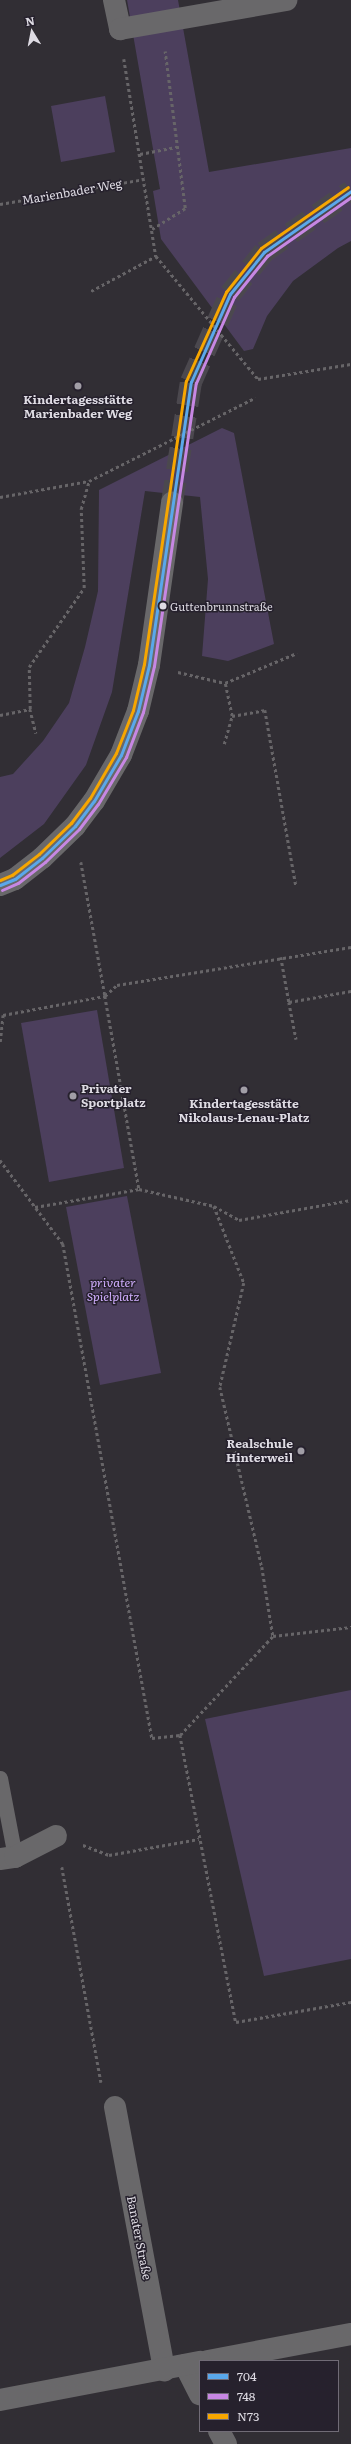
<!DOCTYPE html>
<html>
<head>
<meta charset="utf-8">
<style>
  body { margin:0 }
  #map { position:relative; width:351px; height:2444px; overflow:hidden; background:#312e34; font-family:Literata,serif }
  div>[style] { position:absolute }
  .green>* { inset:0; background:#4c3f5d }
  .tertiary-tunnel>* { height:22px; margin-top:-11px; transform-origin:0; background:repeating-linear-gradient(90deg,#4b484e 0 22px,transparent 0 33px) }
  .path>* { height:2.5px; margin-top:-1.25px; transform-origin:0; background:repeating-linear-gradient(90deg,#676568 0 3px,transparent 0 6px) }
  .service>* { height:15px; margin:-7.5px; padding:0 7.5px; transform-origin:7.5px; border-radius:7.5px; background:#69686a }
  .minor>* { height:22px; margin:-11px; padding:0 11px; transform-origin:11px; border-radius:11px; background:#69686a }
  .tertiary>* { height:22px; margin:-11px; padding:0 11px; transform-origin:11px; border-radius:11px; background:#69686a }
  .bus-1>* { height:3px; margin:-1.5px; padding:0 1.5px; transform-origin:1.5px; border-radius:1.5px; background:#5aa8eb }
  .bus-2>* { height:3px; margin:-1.5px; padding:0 1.5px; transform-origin:1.5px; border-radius:1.5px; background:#c787e3 }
  .bus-3>* { height:3px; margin:-1.5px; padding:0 1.5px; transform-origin:1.5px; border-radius:1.5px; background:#f7a600 }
  .dots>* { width:11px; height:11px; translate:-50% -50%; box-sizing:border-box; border:2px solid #26212d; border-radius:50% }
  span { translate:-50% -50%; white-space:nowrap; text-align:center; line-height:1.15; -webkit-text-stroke:3px #26212d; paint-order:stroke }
  .bus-label { font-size:11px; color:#dedbe3 }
  .left { translate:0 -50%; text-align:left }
  .street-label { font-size:12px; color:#dedbe3 }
  .poi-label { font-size:12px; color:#dedbe3; font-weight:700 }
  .right { translate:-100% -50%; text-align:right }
  .park-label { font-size:12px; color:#ceacfb; font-style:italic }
  .legend { position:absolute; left:199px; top:2360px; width:140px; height:72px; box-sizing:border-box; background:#26212d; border:1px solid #706b76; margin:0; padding:5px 7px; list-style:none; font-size:12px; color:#dedbe3 }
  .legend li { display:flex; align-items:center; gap:8px; height:20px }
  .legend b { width:20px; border:1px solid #706b76 }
  .north { position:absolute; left:12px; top:12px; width:40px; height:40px; -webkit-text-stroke:3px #26212d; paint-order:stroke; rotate:350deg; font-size:11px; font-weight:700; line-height:16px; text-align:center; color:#dedbe3 }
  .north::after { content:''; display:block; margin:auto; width:14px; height:18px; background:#dedbe3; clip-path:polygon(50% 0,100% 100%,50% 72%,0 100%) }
</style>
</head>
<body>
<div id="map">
  <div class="green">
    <i style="clip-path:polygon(127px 0,178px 0,209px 172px,351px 148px,351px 241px,338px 248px,293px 281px,267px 316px,253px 349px,244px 351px,161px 239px,153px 191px,160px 189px)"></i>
    <i style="clip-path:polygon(105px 96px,115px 152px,61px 162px,51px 106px)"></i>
    <i style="clip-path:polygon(222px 428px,234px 433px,274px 644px,228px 661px,202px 656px,208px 579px,200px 497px,145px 491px,112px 692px,86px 765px,44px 824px,0 858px,0 777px,13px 774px,43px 741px,69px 703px,85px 647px,98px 591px,99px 490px)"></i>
    <i style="clip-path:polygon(97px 1010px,124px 1168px,49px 1182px,21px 1023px)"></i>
    <i style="clip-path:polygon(127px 1196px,161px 1373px,100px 1385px,66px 1207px)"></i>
    <i style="clip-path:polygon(351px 1690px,351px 1959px,264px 1976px,205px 1719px)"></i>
  </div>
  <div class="tertiary-tunnel">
    <i style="left:172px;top:503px;width:122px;rotate:-81.1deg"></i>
    <i style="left:191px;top:382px;width:96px;rotate:-66.1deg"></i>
    <i style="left:230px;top:294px;width:54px;rotate:-51deg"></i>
    <i style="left:264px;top:252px;width:106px;rotate:-35deg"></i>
  </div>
  <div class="path">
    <i style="left:124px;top:59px;width:200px;rotate:80.8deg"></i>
    <i style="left:156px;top:256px;width:160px;rotate:50.3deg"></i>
    <i style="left:258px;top:379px;width:94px;rotate:-9.2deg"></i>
    <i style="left:140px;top:154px;width:38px;rotate:-11deg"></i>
    <i style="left:0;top:204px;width:146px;rotate:-9.8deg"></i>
    <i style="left:152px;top:229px;width:39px;rotate:-32deg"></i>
    <i style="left:185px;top:208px;width:158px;rotate:-97.3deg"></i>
    <i style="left:91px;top:291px;width:74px;rotate:-28.3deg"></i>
    <i style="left:0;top:497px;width:90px;rotate:-10.2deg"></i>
    <i style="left:89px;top:481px;width:186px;rotate:-26.6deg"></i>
    <i style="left:178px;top:672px;width:48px;rotate:13.2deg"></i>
    <i style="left:225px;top:683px;width:78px;rotate:-22.6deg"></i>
    <i style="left:30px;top:709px;width:25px;rotate:76deg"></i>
    <i style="left:0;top:715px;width:31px;rotate:-11deg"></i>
    <i style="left:30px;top:709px;width:42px;rotate:-91.4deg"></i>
    <i style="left:29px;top:667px;width:96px;rotate:-55.2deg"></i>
    <i style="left:84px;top:588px;width:79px;rotate:-92.2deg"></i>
    <i style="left:81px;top:509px;width:29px;rotate:-74deg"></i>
    <i style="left:232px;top:716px;width:34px;rotate:-10deg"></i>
    <i style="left:265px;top:710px;width:179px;rotate:80deg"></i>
    <i style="left:224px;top:744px;width:29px;rotate:-74deg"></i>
    <i style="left:232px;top:716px;width:34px;rotate:-102deg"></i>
    <i style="left:81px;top:862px;width:136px;rotate:79.8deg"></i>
    <i style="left:105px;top:996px;width:16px;rotate:-43deg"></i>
    <i style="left:117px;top:985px;width:237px;rotate:-9.2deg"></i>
    <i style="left:281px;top:957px;width:46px;rotate:79.9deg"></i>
    <i style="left:289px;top:1002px;width:63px;rotate:-10.1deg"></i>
    <i style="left:289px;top:1002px;width:38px;rotate:79deg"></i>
    <i style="left:0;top:1042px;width:27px;rotate:-84deg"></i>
    <i style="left:3px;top:1015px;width:104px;rotate:-10.6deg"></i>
    <i style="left:105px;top:996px;width:196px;rotate:80deg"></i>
    <i style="left:0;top:1160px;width:105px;rotate:53.1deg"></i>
    <i style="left:63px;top:1244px;width:502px;rotate:79.79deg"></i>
    <i style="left:152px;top:1738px;width:28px;rotate:-6deg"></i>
    <i style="left:180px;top:1735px;width:136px;rotate:-46.8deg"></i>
    <i style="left:214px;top:1206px;width:83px;rotate:68.7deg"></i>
    <i style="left:244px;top:1283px;width:107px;rotate:103deg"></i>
    <i style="left:220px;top:1387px;width:185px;rotate:76.9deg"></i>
    <i style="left:262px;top:1567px;width:70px;rotate:80.9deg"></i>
    <i style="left:273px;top:1636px;width:79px;rotate:-6.6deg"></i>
    <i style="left:35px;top:1207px;width:106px;rotate:-9.8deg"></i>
    <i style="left:139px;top:1189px;width:77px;rotate:12.8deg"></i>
    <i style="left:214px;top:1206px;width:29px;rotate:29deg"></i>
    <i style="left:239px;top:1220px;width:114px;rotate:-10.1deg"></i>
    <i style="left:180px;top:1735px;width:292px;rotate:79deg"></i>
    <i style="left:236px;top:2022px;width:117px;rotate:-9.9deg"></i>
    <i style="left:83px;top:1845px;width:28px;rotate:21deg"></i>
    <i style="left:109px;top:1855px;width:91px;rotate:-10.1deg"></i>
    <i style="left:62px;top:1867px;width:219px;rotate:79.7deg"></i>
  </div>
  <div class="service">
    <i style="left:0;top:1778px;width:80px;rotate:79.2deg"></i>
  </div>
  <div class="minor">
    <i style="left:114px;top:0;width:30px;rotate:78deg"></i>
    <i style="left:120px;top:29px;width:169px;rotate:-9.9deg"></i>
    <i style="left:0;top:1859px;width:15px;rotate:-8deg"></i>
    <i style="left:15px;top:1857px;width:46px;rotate:-27.1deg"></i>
    <i style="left:115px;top:2107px;width:268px;rotate:79.4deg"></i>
    <i style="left:208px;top:2361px;width:146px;rotate:-10.7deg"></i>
    <i style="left:185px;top:2365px;width:33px;rotate:63deg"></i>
    <i style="left:0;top:2400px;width:204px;rotate:-10.8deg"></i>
    <i style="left:219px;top:2431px;width:15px;rotate:62deg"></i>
  </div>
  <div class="tertiary">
    <i style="left:0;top:885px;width:16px;rotate:-22deg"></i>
    <i style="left:15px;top:879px;width:34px;rotate:-38deg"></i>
    <i style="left:42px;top:858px;width:46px;rotate:-44.1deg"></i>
    <i style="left:75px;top:826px;width:31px;rotate:-53deg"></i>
    <i style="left:94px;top:801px;width:53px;rotate:-59.6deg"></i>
    <i style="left:121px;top:755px;width:47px;rotate:-68.9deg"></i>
    <i style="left:138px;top:711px;width:47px;rotate:-76.6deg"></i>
    <i style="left:149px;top:665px;width:164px;rotate:-81.9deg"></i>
  </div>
  <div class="bus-1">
    <i style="left:0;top:885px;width:16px;rotate:-22deg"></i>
    <i style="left:15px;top:879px;width:34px;rotate:-38deg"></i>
    <i style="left:42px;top:858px;width:46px;rotate:-44.1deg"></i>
    <i style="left:75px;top:826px;width:31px;rotate:-53deg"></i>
    <i style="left:94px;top:801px;width:53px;rotate:-59.6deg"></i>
    <i style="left:121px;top:755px;width:47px;rotate:-68.9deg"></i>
    <i style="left:138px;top:711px;width:47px;rotate:-76.6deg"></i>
    <i style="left:149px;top:665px;width:286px;rotate:-81.6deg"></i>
    <i style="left:191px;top:382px;width:96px;rotate:-66.1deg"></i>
    <i style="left:230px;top:294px;width:54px;rotate:-51deg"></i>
    <i style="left:264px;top:252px;width:106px;rotate:-35deg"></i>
  </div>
  <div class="bus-2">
    <i style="left:2px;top:890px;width:17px;rotate:-24deg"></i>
    <i style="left:18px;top:883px;width:34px;rotate:-38deg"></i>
    <i style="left:45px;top:862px;width:47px;rotate:-44.1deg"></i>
    <i style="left:79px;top:829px;width:31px;rotate:-53deg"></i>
    <i style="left:98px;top:804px;width:55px;rotate:-59.2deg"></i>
    <i style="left:126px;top:757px;width:48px;rotate:-69.3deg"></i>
    <i style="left:143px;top:712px;width:47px;rotate:-76.6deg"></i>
    <i style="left:154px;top:666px;width:286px;rotate:-81.6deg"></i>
    <i style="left:196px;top:383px;width:94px;rotate:-66.2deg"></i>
    <i style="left:234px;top:297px;width:53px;rotate:-51.2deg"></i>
    <i style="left:267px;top:256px;width:103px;rotate:-35.1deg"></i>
  </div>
  <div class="bus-3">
    <i style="left:0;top:880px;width:13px;rotate:-23deg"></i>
    <i style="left:12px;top:875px;width:34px;rotate:-38deg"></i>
    <i style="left:39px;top:854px;width:45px;rotate:-44.1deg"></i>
    <i style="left:71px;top:823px;width:31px;rotate:-53deg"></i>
    <i style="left:90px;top:798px;width:52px;rotate:-60deg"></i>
    <i style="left:116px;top:753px;width:46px;rotate:-68.4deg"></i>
    <i style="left:133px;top:710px;width:47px;rotate:-76.6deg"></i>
    <i style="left:144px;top:664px;width:286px;rotate:-81.6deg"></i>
    <i style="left:186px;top:381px;width:98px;rotate:-65.8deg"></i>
    <i style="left:226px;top:292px;width:56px;rotate:-51.5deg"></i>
    <i style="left:261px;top:248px;width:106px;rotate:-35deg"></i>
  </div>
  <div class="dots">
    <i style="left:78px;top:386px;background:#a19ea6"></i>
    <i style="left:163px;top:606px;background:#dedbe3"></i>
    <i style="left:244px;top:1090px;background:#a19ea6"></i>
    <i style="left:73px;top:1096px;background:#a19ea6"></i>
    <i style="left:301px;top:1451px;background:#a19ea6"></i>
  </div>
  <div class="bus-label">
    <span class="left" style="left:170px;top:606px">Guttenbrunnstraße</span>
  </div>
  <div class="street-label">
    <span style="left:72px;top:192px;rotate:-10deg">Marienbader Weg</span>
    <span style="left:139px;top:2238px;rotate:79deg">Banater Straße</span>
  </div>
  <div class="poi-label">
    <span style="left:78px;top:407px">Kindertagesstätte<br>Marienbader Weg</span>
    <span class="left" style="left:81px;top:1096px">Privater<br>Sportplatz</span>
    <span style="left:244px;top:1111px">Kindertagesstätte<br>Nikolaus-Lenau-Platz</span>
    <span class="right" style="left:293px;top:1451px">Realschule<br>Hinterweil</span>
  </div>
  <div class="park-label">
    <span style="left:113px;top:1290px">privater<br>Spielplatz</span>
  </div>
  <ul class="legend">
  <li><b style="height:5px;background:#5aa8eb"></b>704</li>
  <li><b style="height:5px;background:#c787e3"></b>748</li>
  <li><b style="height:5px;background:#f7a600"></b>N73</li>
  </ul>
  <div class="north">N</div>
</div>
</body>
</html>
